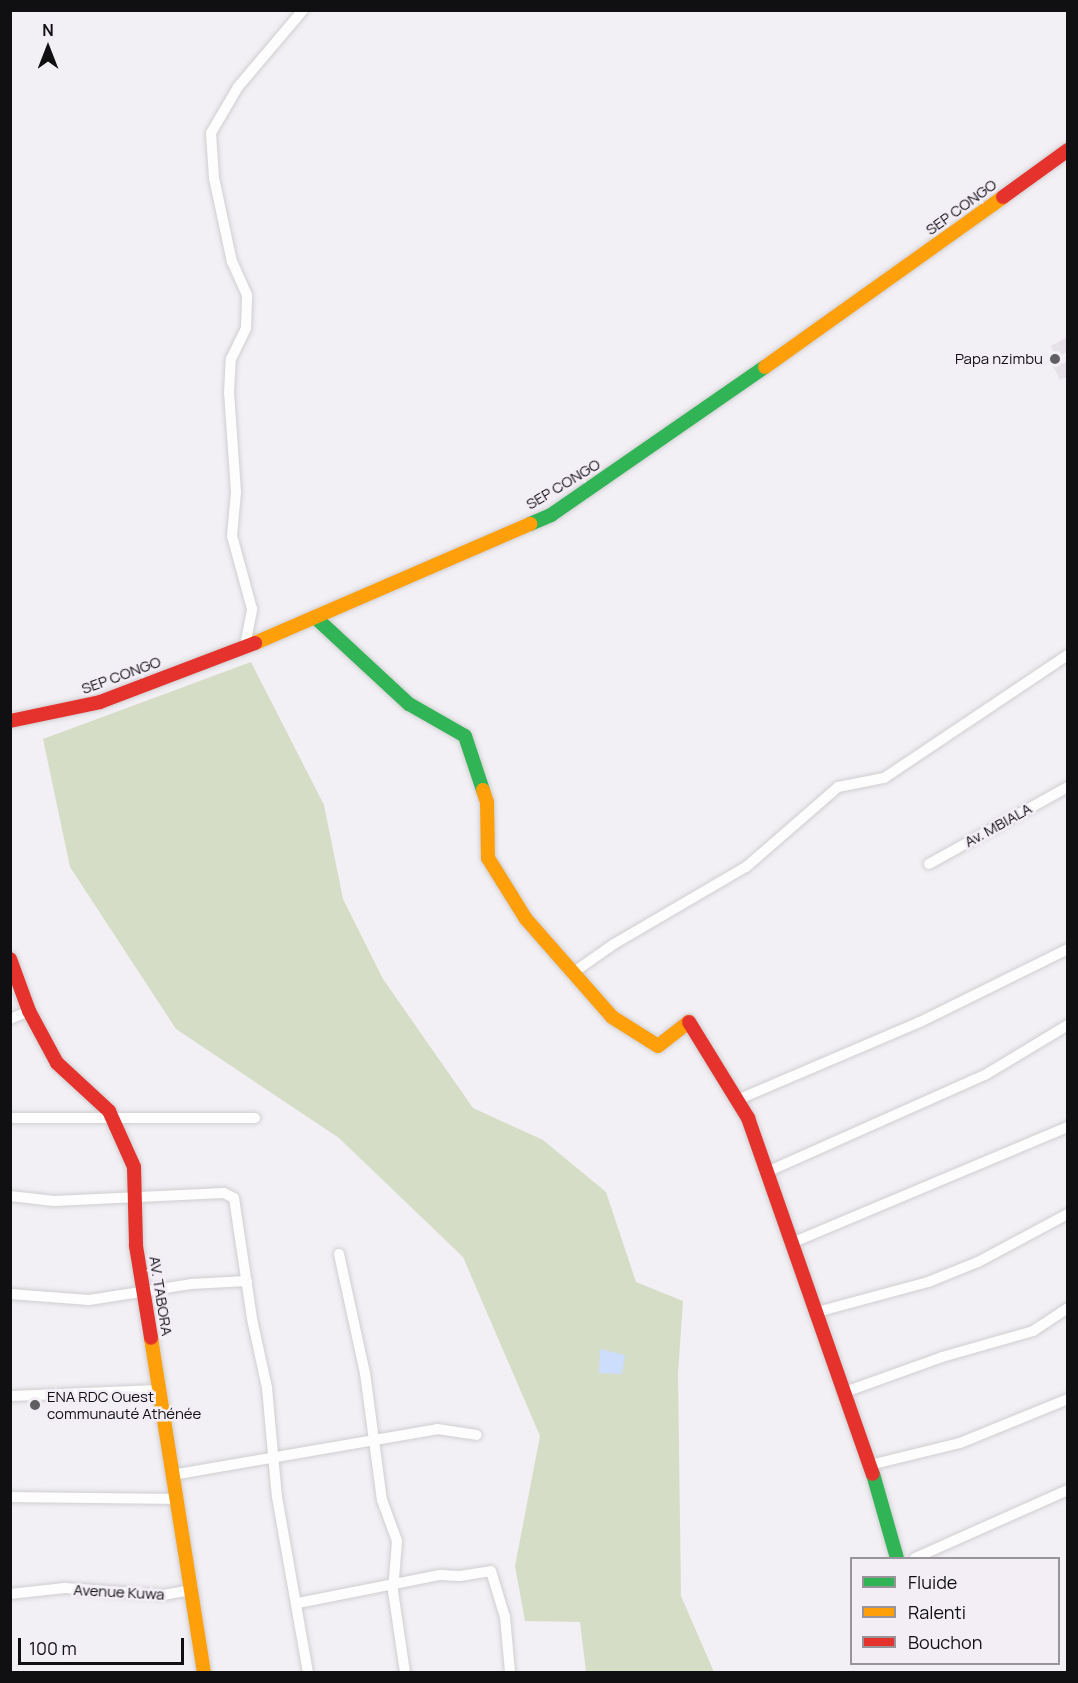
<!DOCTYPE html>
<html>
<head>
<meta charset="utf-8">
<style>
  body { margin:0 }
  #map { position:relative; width:1078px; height:1683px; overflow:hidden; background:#f2f0f4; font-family:Manrope,sans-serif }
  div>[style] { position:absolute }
  .built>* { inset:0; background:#e6e0e9 }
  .green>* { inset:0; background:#d5ddc6 }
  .water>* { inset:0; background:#cdddfc }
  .roads { filter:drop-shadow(0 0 2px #d0ced1) drop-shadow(0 0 2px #d0ced1) }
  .street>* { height:10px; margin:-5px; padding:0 5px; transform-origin:5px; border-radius:5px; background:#fdfdfd }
  .fast>* { height:14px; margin:-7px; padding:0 7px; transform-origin:7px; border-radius:7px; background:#30b455 }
  .slow>* { height:14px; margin:-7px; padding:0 7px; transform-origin:7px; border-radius:7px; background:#ff9f0a }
  .jam>* { height:14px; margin:-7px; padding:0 7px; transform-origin:7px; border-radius:7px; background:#e5322d }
  .dots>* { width:16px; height:16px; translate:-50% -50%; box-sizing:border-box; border:3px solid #f3eef6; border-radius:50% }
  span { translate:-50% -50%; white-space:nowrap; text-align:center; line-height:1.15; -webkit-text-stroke:5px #f3eef6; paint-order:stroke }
  .street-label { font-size:15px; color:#100f11 }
  .poi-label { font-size:15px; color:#100f11 }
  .right { translate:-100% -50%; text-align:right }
  .left { translate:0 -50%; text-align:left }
  .frame { position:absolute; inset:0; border:12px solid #100f11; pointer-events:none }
  .legend { position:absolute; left:850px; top:1557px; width:210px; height:108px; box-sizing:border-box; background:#f3eef6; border:2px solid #98959a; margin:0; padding:8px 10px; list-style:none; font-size:18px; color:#100f11 }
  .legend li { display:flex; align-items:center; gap:12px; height:30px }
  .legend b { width:30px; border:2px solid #98959a }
  .north { position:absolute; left:18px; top:18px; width:60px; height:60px; -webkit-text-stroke:4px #f3eef6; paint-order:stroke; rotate:0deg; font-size:16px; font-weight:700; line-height:24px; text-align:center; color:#100f11 }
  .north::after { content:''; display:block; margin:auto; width:21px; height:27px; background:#100f11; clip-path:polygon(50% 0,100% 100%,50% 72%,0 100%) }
  .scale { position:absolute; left:18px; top:1638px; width:166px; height:27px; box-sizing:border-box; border:3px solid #100f11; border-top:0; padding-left:8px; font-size:18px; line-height:21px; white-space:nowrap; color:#100f11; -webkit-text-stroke:4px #f3eef6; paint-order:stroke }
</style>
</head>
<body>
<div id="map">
  <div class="built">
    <i style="clip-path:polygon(1067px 337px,1067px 352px,1059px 356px,1062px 364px,1067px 361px,1067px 377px,1060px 380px,1049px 358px,1054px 354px,1051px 346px)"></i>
  </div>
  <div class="green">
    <i style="clip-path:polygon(251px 662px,324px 805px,343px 899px,383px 979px,473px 1108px,543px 1140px,606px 1192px,636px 1282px,683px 1301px,678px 1374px,681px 1596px,714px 1672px,586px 1672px,580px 1622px,525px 1621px,515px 1566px,540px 1436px,463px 1257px,339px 1138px,176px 1029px,70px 867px,43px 739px)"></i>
  </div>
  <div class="water">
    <i style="clip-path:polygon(600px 1349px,625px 1355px,622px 1374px,599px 1373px)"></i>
  </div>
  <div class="roads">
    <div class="street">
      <i style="left:245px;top:646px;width:38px;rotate:-79deg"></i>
      <i style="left:252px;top:609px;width:76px;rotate:-105.3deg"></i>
      <i style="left:232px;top:536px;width:44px;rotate:-84.8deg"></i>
      <i style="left:236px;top:492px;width:99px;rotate:-94deg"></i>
      <i style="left:229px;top:393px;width:34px;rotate:-87deg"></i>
      <i style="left:231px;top:359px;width:34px;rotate:-64deg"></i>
      <i style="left:246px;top:328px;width:33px;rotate:-88deg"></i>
      <i style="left:247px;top:295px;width:36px;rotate:-114deg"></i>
      <i style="left:232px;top:262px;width:86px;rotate:-102.1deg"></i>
      <i style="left:214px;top:178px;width:45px;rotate:-93.8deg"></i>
      <i style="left:211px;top:133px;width:53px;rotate:-59.6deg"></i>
      <i style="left:238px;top:87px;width:101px;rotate:-49.8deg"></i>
      <i style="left:929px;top:864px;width:159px;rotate:-29deg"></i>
      <i style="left:574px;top:972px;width:49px;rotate:-35deg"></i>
      <i style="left:614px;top:944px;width:153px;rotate:-30.3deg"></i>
      <i style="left:746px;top:867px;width:122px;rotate:-41deg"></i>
      <i style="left:838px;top:787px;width:47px;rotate:-11.1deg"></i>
      <i style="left:884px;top:778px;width:221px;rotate:-33.8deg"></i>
      <i style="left:10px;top:1019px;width:21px;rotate:-23deg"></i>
      <i style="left:737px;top:1100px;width:199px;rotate:-23.1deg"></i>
      <i style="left:920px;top:1022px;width:165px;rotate:-26.3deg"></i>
      <i style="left:10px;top:1118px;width:245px"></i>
      <i style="left:769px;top:1171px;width:236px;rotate:-24deg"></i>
      <i style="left:985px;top:1075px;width:97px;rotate:-31.1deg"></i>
      <i style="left:10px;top:1196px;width:44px;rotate:6.5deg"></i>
      <i style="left:54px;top:1201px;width:170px;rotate:-2.7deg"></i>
      <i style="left:224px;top:1193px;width:11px;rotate:27deg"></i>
      <i style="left:234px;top:1198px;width:122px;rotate:81.5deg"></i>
      <i style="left:252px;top:1319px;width:71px;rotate:77.7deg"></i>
      <i style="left:267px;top:1388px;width:109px;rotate:84.8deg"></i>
      <i style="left:277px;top:1497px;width:178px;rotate:80deg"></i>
      <i style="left:794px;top:1242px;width:297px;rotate:-22.8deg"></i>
      <i style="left:339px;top:1254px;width:122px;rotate:77.7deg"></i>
      <i style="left:365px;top:1373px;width:128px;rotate:82.4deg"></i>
      <i style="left:382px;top:1500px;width:44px;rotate:69.9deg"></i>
      <i style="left:397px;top:1541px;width:50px;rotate:94.6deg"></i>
      <i style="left:393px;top:1591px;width:82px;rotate:81.6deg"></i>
      <i style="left:10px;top:1294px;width:79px;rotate:4.3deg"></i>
      <i style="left:89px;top:1300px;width:103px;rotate:-8.9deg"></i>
      <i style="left:191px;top:1284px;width:56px;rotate:-3.1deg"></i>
      <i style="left:817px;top:1312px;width:115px;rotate:-15.1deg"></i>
      <i style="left:928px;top:1282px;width:54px;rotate:-21.8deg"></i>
      <i style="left:978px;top:1262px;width:102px;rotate:-28.1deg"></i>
      <i style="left:845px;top:1392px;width:103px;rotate:-19.8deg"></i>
      <i style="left:942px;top:1357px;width:95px;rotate:-15.9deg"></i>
      <i style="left:1033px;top:1331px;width:42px;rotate:-33.3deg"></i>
      <i style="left:10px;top:1396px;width:149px;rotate:-2.3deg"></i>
      <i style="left:870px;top:1465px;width:93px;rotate:-13.7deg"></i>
      <i style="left:960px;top:1443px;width:117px;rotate:-22.2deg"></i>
      <i style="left:172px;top:1475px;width:269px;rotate:-9.8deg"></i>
      <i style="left:437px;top:1429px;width:40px;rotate:8.5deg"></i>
      <i style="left:10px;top:1497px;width:166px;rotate:0.7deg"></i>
      <i style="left:915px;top:1558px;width:167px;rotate:-24deg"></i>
      <i style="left:10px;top:1594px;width:55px;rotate:-6.2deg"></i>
      <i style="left:65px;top:1588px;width:98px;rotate:4.1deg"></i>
      <i style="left:163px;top:1595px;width:28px;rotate:-10deg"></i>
      <i style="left:298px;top:1603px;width:145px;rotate:-11.2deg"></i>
      <i style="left:440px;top:1575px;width:20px;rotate:3deg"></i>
      <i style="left:460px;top:1576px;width:31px;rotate:-9deg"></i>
      <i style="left:491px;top:1571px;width:48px;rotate:73.1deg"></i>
      <i style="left:505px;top:1617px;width:55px;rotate:84.8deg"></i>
    </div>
    <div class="fast">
      <i style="left:530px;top:524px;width:23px;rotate:-23deg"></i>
      <i style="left:551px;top:515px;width:260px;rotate:-34.7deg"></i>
      <i style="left:316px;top:618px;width:127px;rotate:42.8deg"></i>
      <i style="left:409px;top:704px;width:64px;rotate:29.7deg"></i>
      <i style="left:465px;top:736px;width:57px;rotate:71.6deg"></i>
      <i style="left:873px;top:1474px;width:87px;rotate:74.1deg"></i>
    </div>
    <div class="slow">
      <i style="left:765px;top:367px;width:292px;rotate:-35.5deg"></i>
      <i style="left:255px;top:643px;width:300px;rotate:-23.4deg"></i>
      <i style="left:483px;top:790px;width:13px;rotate:72deg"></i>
      <i style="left:487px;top:802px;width:56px;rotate:89deg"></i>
      <i style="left:488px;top:858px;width:72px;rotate:58.1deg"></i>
      <i style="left:526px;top:919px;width:130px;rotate:48.7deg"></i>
      <i style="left:612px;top:1017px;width:54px;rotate:32.2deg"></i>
      <i style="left:658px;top:1046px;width:39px;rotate:-38deg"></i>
      <i style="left:151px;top:1338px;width:338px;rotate:81deg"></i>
    </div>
    <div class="jam">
      <i style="left:1003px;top:197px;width:80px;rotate:-35.9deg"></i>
      <i style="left:10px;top:721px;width:92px;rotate:-11.9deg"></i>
      <i style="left:100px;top:702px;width:166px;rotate:-20.8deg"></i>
      <i style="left:10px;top:959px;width:55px;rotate:69.9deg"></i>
      <i style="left:29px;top:1011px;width:59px;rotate:61.7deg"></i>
      <i style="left:57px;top:1063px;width:71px;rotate:42.7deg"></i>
      <i style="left:109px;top:1111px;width:61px;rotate:65.9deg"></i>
      <i style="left:134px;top:1167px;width:79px;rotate:88.5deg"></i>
      <i style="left:136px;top:1246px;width:93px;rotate:80.7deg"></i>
      <i style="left:689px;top:1022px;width:113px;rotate:58.4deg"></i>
      <i style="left:748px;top:1118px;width:377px;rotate:70.7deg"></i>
    </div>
  </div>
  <div class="dots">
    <i style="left:1055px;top:359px;background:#5f5e60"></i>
    <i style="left:35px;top:1405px;background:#5f5e60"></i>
  </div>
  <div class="street-label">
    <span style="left:961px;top:207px;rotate:-36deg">SEP CONGO</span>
    <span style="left:563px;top:484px;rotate:-31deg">SEP CONGO</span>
    <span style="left:121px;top:675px;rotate:-20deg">SEP CONGO</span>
    <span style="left:998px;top:825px;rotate:-29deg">Av. MBIALA</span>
    <span style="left:161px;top:1296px;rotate:81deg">AV. TABORA</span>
    <span style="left:119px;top:1592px;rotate:3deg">Avenue Kuwa</span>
  </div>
  <div class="poi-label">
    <span class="right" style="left:1043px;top:359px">Papa nzimbu</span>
    <span class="left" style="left:47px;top:1405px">ENA RDC Ouest<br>communauté Athénée</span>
  </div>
  <div class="frame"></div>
  <ul class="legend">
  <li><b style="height:8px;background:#30b455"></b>Fluide</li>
  <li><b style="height:8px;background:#ff9f0a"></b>Ralenti</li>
  <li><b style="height:8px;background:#e5322d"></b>Bouchon</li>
  </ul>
  <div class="north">N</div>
  <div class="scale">100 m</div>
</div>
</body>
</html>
